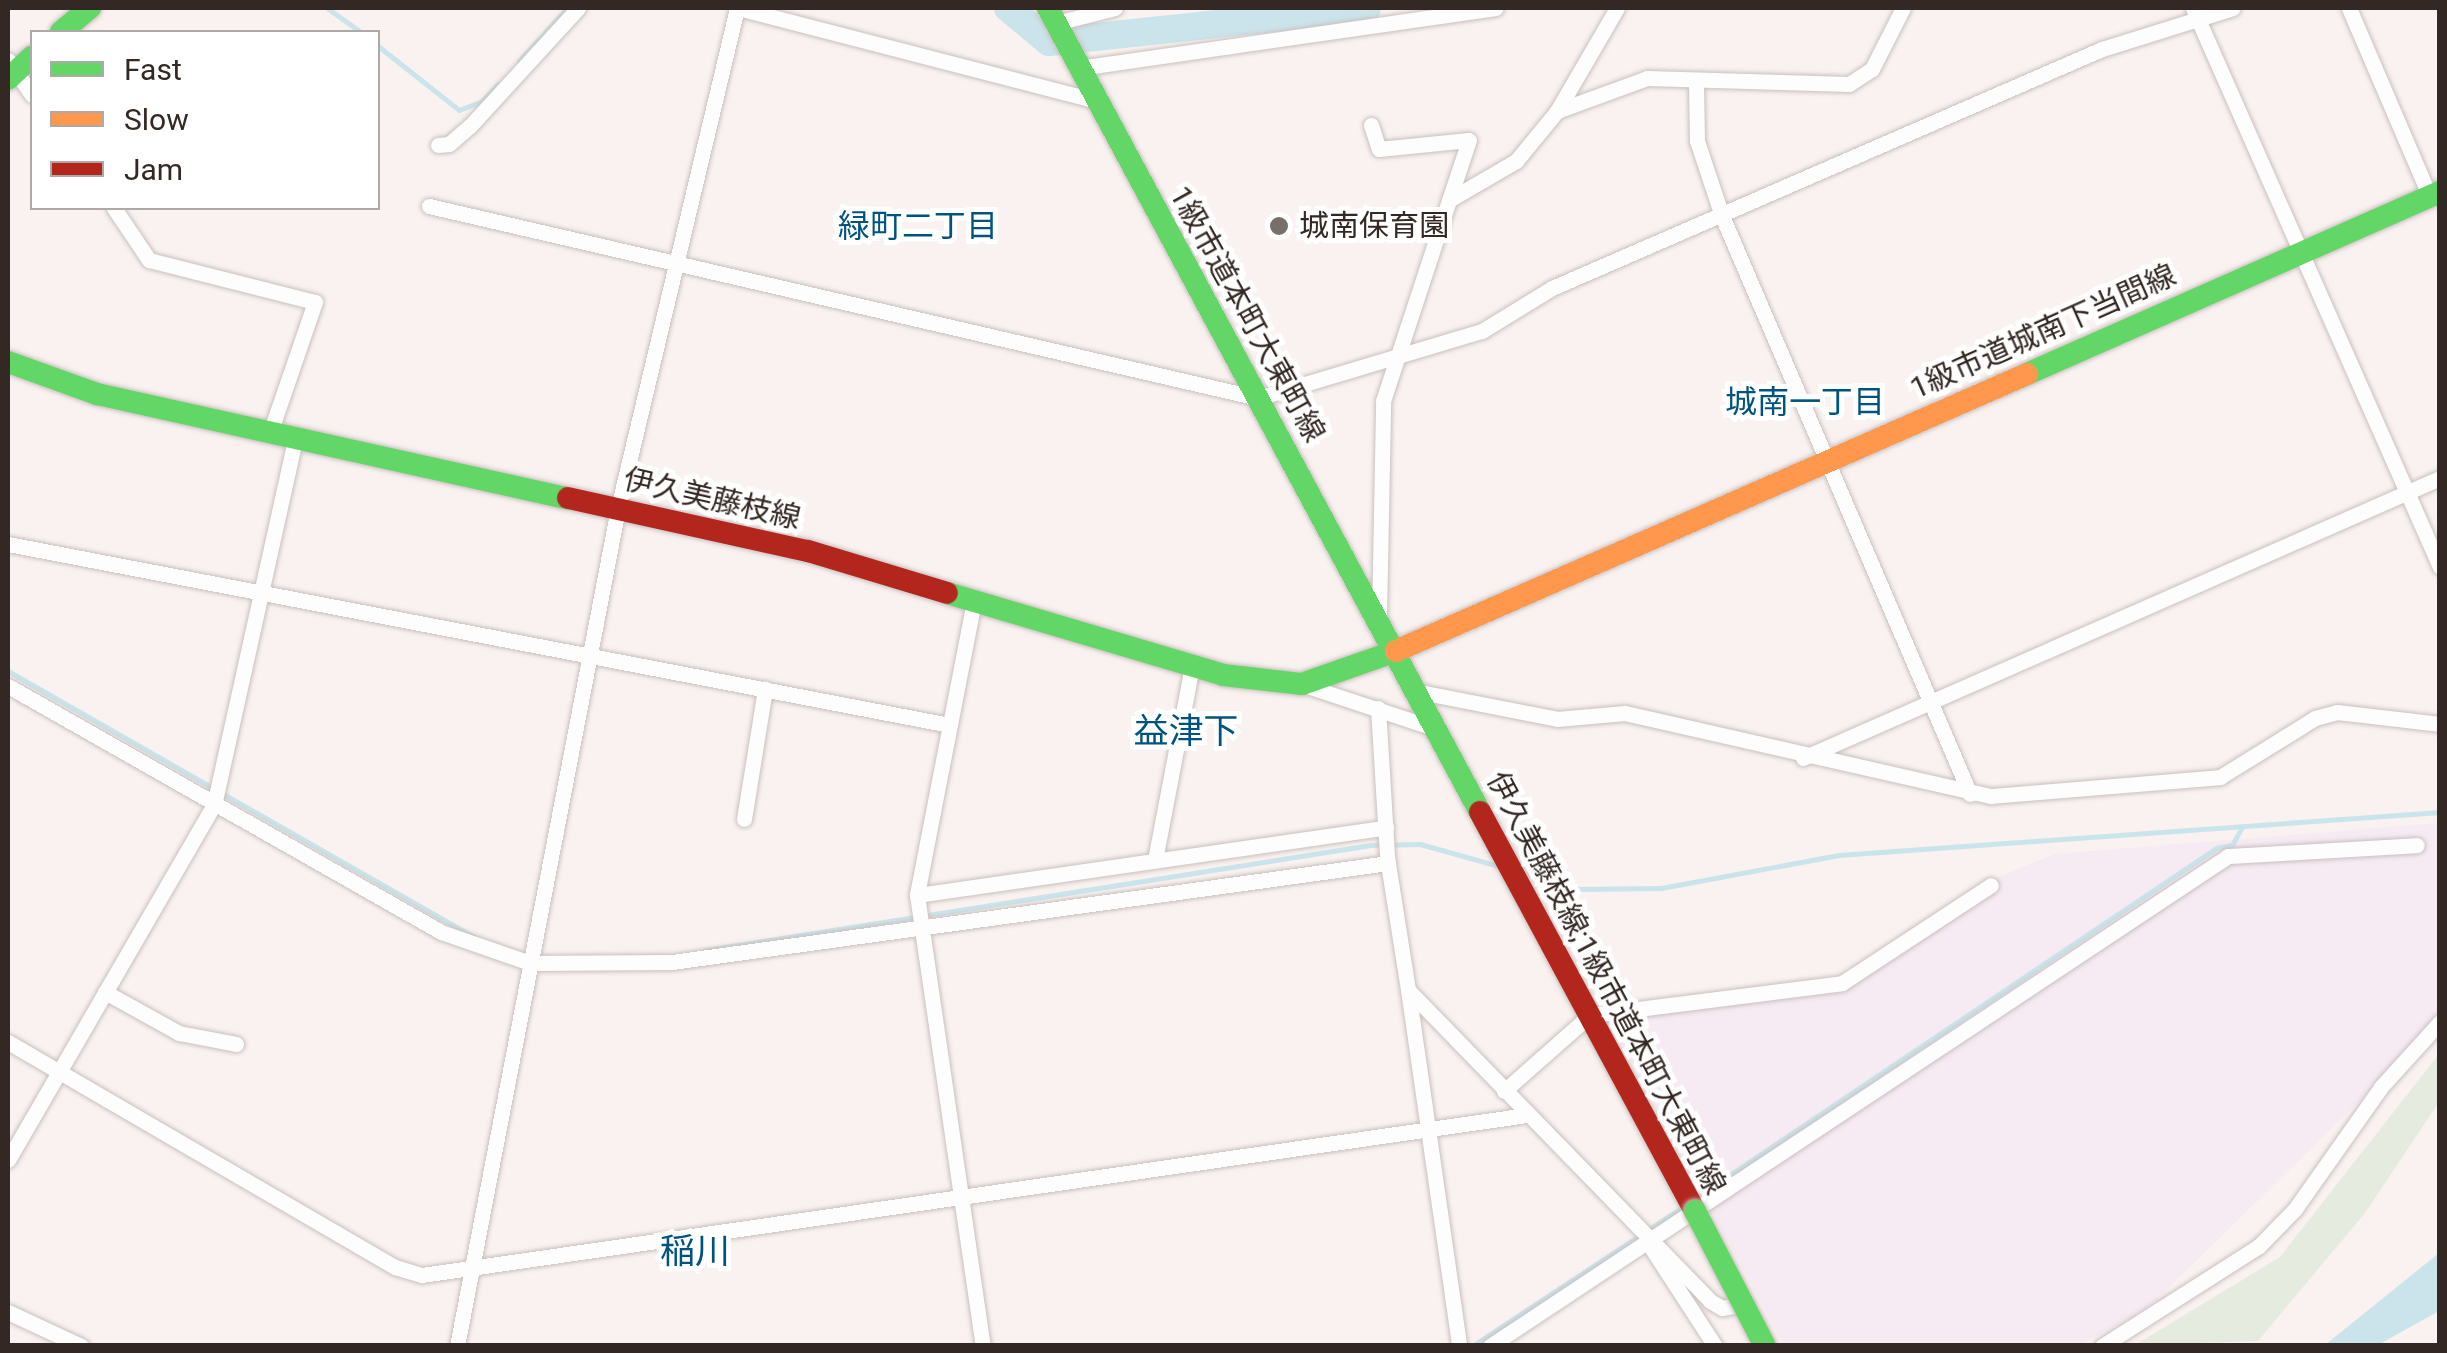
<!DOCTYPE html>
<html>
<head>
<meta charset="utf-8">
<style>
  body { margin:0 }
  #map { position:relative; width:2447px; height:1353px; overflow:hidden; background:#f9f2f0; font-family:Roboto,"Noto Sans JP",sans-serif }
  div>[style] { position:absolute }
  .industrial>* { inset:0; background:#f6eaf3 }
  .green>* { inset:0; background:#e5ebdf }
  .water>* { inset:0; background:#cbe3ea }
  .stream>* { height:5px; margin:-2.5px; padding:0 2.5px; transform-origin:2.5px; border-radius:2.5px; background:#cbe3ea }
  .river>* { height:28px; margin:-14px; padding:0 14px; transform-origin:14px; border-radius:14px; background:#cbe3ea }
  .roads { filter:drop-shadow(0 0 2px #c9c0be) drop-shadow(0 0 2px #c9c0be) }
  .street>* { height:15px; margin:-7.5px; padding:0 7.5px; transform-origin:7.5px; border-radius:7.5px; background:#fefdfd }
  .fast>* { height:22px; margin:-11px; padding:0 11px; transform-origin:11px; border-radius:11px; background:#63d668 }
  .slow>* { height:22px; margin:-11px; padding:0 11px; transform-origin:11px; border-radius:11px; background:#ff974d }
  .jam>* { height:22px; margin:-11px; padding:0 11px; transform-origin:11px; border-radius:11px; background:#b3261e }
  .bridges { filter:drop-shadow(0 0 2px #c9c0be) drop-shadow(0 0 2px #c9c0be) }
  .fast-bridge>* { height:22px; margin:-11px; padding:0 11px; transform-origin:11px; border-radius:11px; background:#63d668 }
  .dots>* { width:28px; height:28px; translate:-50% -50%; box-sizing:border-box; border:5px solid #fff; border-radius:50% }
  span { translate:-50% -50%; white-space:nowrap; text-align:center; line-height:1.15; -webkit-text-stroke:10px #fff; paint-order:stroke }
  .poi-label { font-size:30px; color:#332823 }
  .left { translate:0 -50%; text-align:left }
  .street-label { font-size:30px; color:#332823 }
  .neighbourhood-label { font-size:32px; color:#00537f }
  .quarter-label { font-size:35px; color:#00537f }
  .frame { position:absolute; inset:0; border:10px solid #332823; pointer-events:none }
  .legend { position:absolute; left:30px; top:30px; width:350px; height:180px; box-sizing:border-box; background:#fff; border:2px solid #ada9a7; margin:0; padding:12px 18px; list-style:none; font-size:30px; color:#332823 }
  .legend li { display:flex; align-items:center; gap:20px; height:50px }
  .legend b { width:50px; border:2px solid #ada9a7 }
</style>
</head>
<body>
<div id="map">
  <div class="industrial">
    <i style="clip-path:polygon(2439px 823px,2439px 1023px,2145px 1311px,2079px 1345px,1784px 1345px,1609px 1020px,1842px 983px,1973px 887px,2055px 854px)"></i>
  </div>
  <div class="green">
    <i style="clip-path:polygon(2439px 1054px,2439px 1102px,2365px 1213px,2258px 1341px,2135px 1345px,2280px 1257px)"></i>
  </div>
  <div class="water">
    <i style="clip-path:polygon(2439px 1253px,2439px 1311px,2378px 1345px,2325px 1345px)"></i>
  </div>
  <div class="stream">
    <i style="left:327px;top:8px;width:42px;rotate:35.2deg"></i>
    <i style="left:1346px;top:10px;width:3px;rotate:-45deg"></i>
    <i style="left:378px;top:46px;width:103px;rotate:38.3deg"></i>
    <i style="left:459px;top:110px;width:25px;rotate:-21deg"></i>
    <i style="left:482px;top:101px;width:23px;rotate:-47deg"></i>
    <i style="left:519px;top:61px;width:72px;rotate:-47.8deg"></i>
    <i style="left:8px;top:671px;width:537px;rotate:29.72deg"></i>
    <i style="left:1524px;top:873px;width:57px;rotate:16.2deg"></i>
    <i style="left:1579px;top:889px;width:82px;rotate:-0.7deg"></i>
    <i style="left:1661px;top:888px;width:181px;rotate:-10.5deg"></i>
    <i style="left:1839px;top:855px;width:603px;rotate:-4.09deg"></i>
    <i style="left:706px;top:950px;width:673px;rotate:-8.97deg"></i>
    <i style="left:1371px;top:845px;width:49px;rotate:-1.2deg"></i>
    <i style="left:1420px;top:844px;width:82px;rotate:15.6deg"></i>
    <i style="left:1697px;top:1197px;width:625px;rotate:-33.92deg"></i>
    <i style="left:2216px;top:848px;width:16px;rotate:-11deg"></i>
    <i style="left:2232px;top:845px;width:21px;rotate:-61deg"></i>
    <i style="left:1472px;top:1346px;width:254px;rotate:-33.4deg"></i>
  </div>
  <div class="river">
    <i style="left:1008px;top:8px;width:53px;rotate:39.7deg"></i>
    <i style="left:1049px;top:42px;width:320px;rotate:-6.1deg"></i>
  </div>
  <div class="roads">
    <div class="street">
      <i style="left:738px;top:8px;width:371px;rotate:14.5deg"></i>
      <i style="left:2193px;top:8px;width:611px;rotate:66.16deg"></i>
      <i style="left:2349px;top:8px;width:206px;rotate:66.8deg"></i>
      <i style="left:1056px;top:23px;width:61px;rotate:-14.3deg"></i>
      <i style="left:8px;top:60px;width:42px;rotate:55.6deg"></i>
      <i style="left:1079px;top:68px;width:421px;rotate:-8.2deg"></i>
      <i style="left:1696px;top:83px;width:58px;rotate:89deg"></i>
      <i style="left:1697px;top:141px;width:79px;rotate:71.6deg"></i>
      <i style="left:1722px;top:216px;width:629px;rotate:66.78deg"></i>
      <i style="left:1557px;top:111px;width:96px;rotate:-20.1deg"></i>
      <i style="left:1647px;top:78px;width:202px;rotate:1.7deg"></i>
      <i style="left:1849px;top:84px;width:27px;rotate:-33deg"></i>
      <i style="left:1872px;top:69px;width:68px;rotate:-63.1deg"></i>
      <i style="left:1371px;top:125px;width:25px;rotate:72deg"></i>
      <i style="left:1379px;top:149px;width:90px;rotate:-5.7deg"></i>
      <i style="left:1469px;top:140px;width:63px;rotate:108.4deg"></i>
      <i style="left:438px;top:145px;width:11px;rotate:-5deg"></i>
      <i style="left:449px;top:144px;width:28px;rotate:-41deg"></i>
      <i style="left:470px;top:126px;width:160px;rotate:-47.5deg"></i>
      <i style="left:429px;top:206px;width:851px;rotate:13.04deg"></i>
      <i style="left:1258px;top:398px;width:234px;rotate:-16.7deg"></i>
      <i style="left:1482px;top:331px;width:82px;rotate:-31.6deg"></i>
      <i style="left:1552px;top:288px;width:600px;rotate:-23.49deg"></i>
      <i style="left:2102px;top:49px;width:137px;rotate:-17.4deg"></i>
      <i style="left:114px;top:208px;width:63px;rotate:56.1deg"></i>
      <i style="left:149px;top:260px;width:171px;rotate:14.2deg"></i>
      <i style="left:315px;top:302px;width:139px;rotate:109deg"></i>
      <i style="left:8px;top:544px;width:959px;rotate:10.88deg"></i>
      <i style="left:974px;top:601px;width:299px;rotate:101deg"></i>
      <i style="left:917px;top:895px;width:456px;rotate:81.7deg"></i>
      <i style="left:1379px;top:618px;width:217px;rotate:-88.9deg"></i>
      <i style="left:1383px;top:401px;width:212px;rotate:-71.8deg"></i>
      <i style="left:1449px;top:200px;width:78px;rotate:-30.2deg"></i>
      <i style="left:1516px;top:161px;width:65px;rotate:-50.6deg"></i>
      <i style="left:1557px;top:111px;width:119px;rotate:-59.8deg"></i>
      <i style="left:1304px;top:685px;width:137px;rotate:18.3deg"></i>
      <i style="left:8px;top:686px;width:498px;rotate:29.6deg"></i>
      <i style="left:441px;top:932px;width:94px;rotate:19.2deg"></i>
      <i style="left:530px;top:963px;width:142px;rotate:-0.4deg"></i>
      <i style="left:672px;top:962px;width:723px;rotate:-7.87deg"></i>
      <i style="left:1420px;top:692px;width:140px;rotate:11.1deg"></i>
      <i style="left:1557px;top:719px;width:68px;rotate:-5deg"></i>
      <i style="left:1625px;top:713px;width:375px;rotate:12.8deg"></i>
      <i style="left:1991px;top:796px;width:230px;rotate:-4.7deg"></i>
      <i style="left:2220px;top:777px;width:112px;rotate:-31.8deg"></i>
      <i style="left:2315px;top:718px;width:23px;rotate:-15deg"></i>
      <i style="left:2337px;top:712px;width:104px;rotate:6.6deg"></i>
      <i style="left:1378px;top:708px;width:149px;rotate:86.5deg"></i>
      <i style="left:1387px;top:857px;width:135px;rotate:81deg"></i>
      <i style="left:1408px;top:990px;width:434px;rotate:45.8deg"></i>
      <i style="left:1710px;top:1301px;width:14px;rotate:30deg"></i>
      <i style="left:1722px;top:1308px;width:22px;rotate:-10deg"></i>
      <i style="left:1803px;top:758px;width:696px;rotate:-23.73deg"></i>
      <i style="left:744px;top:819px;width:132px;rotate:-80.8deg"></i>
      <i style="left:1155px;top:860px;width:197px;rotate:-79.2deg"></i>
      <i style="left:917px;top:895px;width:474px;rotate:-8.2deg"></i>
      <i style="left:1408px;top:990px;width:360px;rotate:81.8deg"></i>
      <i style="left:105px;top:992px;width:85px;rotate:29deg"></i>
      <i style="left:179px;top:1033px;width:58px;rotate:10.9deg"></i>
      <i style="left:8px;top:1042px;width:448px;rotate:30.2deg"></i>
      <i style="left:395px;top:1267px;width:28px;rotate:17deg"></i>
      <i style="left:422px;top:1275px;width:1117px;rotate:-8.24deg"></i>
      <i style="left:1504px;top:1091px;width:115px;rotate:-41.5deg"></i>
      <i style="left:1590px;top:1015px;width:254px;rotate:-7.2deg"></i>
      <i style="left:1842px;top:983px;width:178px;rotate:-33.3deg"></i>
      <i style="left:8px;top:1160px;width:410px;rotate:-59.9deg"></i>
      <i style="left:214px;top:805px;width:375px;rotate:-77.5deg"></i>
      <i style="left:1652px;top:1249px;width:116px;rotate:57deg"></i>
      <i style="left:8px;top:1312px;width:81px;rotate:25deg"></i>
      <i style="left:457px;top:1346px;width:853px;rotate:-79.12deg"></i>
      <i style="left:618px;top:508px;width:514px;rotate:-76.61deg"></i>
      <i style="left:1490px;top:1346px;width:886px;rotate:-33.58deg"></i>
      <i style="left:2228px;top:856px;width:189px;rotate:-3.3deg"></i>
      <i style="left:2102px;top:1346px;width:186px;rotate:-32.5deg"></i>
      <i style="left:2259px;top:1246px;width:52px;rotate:-45.8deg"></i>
      <i style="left:2295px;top:1209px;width:149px;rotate:-54.8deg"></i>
      <i style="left:2381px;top:1087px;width:88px;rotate:-47.8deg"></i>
    </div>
    <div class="fast">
      <i style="left:1048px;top:8px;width:913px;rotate:61.75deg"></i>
      <i style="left:61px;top:32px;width:38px;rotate:-40deg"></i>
      <i style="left:8px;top:79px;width:33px;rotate:-43deg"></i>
      <i style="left:8px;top:362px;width:95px;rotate:19.8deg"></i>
      <i style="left:97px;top:394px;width:482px;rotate:12.5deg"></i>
      <i style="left:2027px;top:374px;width:451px;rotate:-23.8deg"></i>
      <i style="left:947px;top:593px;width:288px;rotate:16.5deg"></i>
      <i style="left:1223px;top:675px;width:80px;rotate:6.5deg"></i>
      <i style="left:1302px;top:684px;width:100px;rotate:-19.3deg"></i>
    </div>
    <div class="slow">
      <i style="left:1396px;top:651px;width:689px;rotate:-23.7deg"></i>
    </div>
    <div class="jam">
      <i style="left:568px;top:498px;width:246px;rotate:12.5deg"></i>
      <i style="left:808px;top:551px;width:145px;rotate:16.8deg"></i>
      <i style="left:1480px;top:812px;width:453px;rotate:61.7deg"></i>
    </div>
  </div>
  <div class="bridges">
    <div class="fast-bridge">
      <i style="left:1695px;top:1211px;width:152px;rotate:62.6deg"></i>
    </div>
  </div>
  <div class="dots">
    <i style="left:1279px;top:226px;background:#786f6b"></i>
  </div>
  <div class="poi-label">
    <span class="left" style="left:1299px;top:226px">城南保育園</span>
  </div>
  <div class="street-label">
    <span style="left:1247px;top:314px;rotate:61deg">1級市道本町大東町線</span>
    <span style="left:2043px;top:332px;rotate:-24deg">1級市道城南下当間線</span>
    <span style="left:712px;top:499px;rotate:13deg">伊久美藤枝線</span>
    <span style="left:1606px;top:983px;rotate:62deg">伊久美藤枝線;1級市道本町大東町線</span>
  </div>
  <div class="neighbourhood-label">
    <span style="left:918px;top:226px">緑町二丁目</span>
    <span style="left:1805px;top:402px">城南一丁目</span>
  </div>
  <div class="quarter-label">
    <span style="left:1186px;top:732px">益津下</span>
    <span style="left:695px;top:1252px">稲川</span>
  </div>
  <div class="frame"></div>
  <ul class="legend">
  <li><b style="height:12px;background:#63d668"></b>Fast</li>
  <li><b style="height:12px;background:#ff974d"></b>Slow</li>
  <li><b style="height:12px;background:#b3261e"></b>Jam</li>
  </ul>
</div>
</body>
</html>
